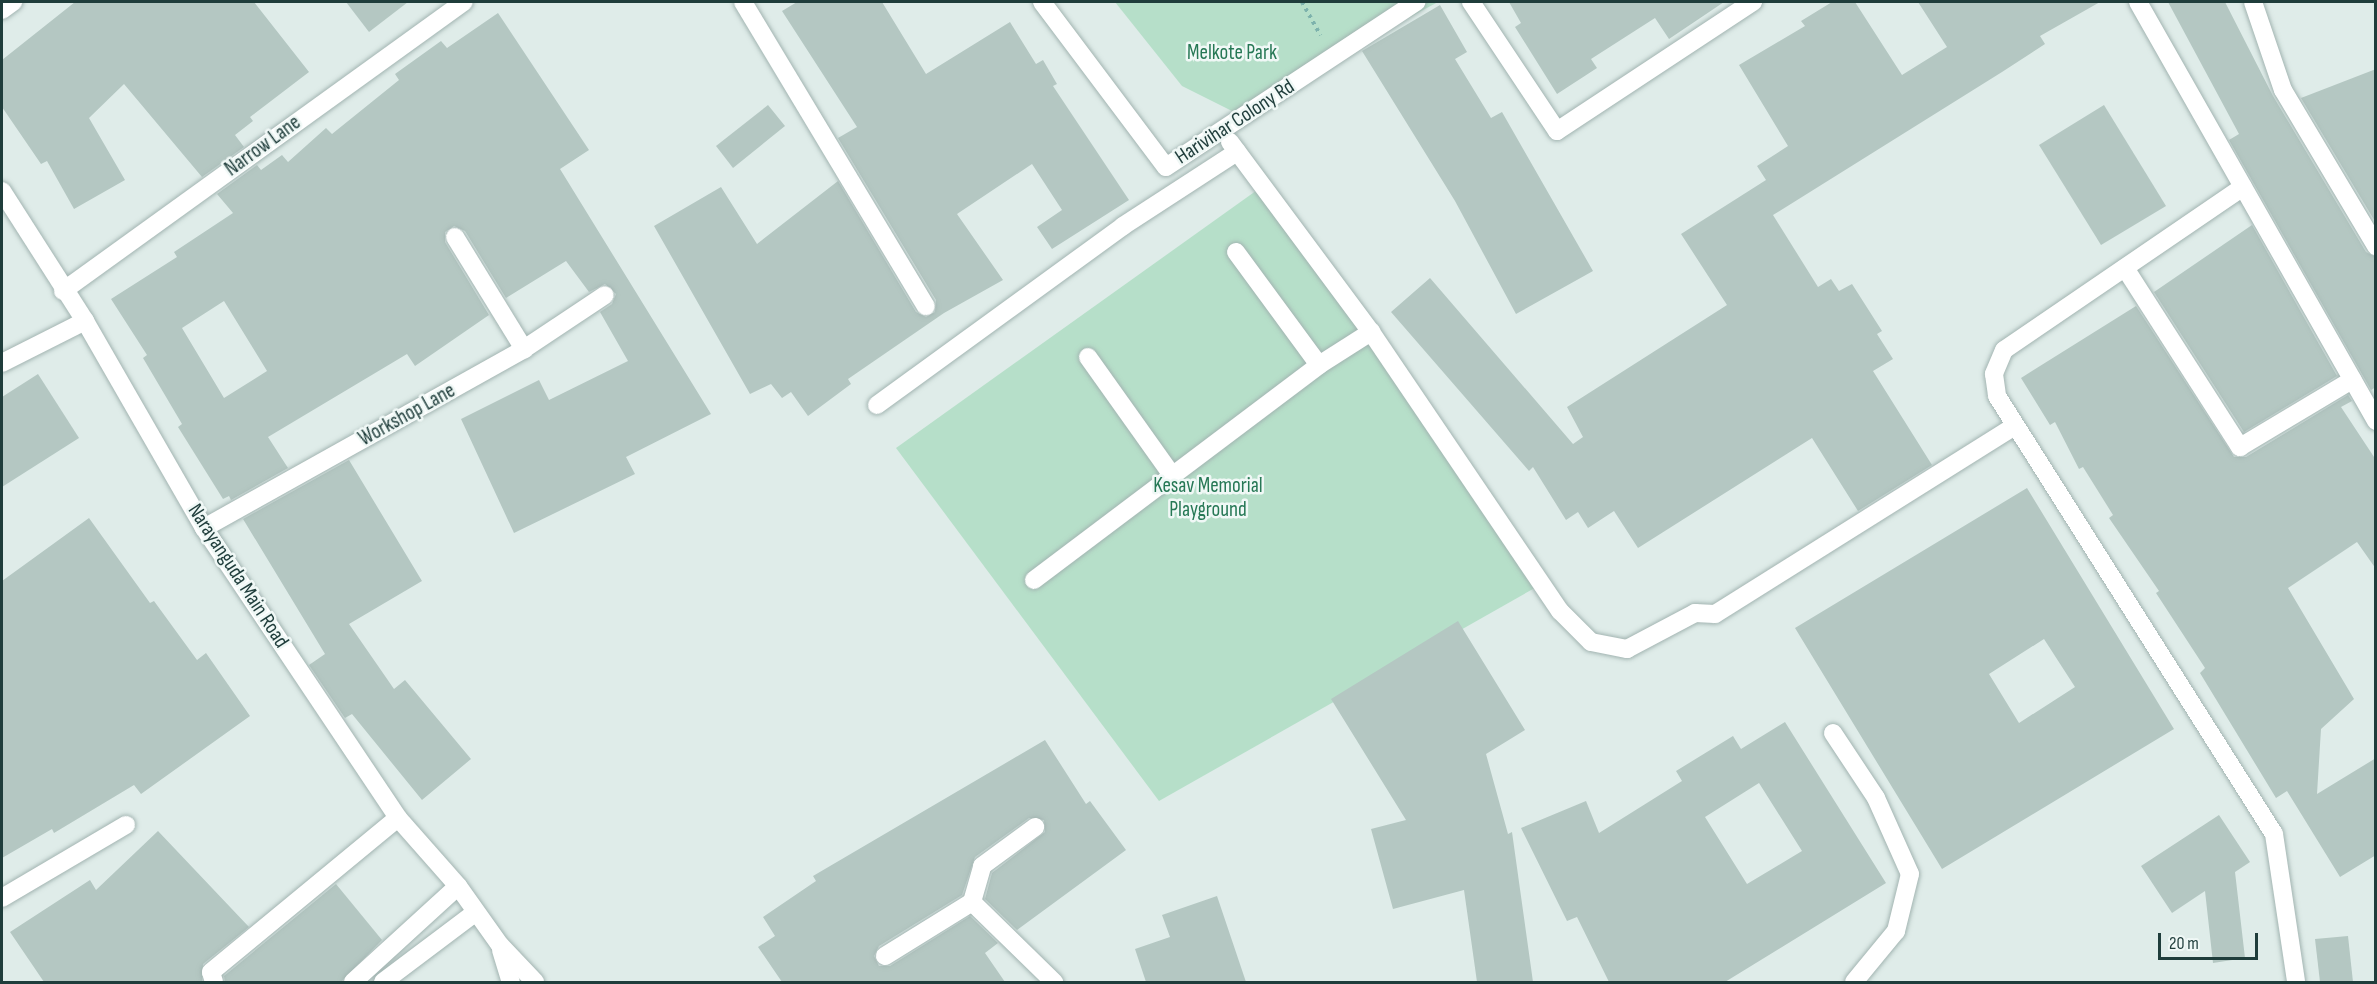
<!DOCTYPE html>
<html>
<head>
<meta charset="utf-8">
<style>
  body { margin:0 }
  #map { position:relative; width:2377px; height:984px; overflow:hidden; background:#dfece9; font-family:"Sofia Sans Condensed",sans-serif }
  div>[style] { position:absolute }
  .green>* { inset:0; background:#b6dfc9 }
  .building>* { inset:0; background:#b4c7c2 }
  .path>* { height:4px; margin-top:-2px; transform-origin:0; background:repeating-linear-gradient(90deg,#7db2ac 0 3px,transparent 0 7.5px) }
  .roads { filter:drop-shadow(0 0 2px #a2b4b1) drop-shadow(0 0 2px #a2b4b1) }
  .minor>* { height:18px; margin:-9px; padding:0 9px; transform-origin:9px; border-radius:9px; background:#fff }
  span { translate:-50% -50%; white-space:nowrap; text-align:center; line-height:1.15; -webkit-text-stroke:5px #f0f8f6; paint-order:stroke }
  .park-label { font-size:21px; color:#267855 }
  .street-label { font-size:21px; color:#1f3d3b }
  .frame { position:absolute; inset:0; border:3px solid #1f3d3b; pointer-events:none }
  .scale { position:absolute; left:2158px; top:933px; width:100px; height:27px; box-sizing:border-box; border:3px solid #1f3d3b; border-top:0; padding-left:8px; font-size:18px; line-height:21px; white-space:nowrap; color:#1f3d3b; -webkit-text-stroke:4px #f0f8f6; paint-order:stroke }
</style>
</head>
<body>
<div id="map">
  <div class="green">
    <i style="clip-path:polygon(1115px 2px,1438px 2px,1234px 112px,1182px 86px)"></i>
    <i style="clip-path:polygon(1260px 188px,1540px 585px,1159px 801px,896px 448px)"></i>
  </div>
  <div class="building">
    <i style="clip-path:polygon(75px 2px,254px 2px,309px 72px,250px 117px,253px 121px,235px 135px,244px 147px,202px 177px,124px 84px,89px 118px,125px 180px,74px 209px,47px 161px,41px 164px,2px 107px,2px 60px)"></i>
    <i style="clip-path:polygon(346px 2px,408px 2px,369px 32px)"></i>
    <i style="clip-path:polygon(797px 2px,882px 2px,926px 74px,1010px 22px,1036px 64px,1043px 60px,1057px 84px,1053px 86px,1129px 200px,1052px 249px,1037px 227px,1062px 210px,1032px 164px,957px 214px,1003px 280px,944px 313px,848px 379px,851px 384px,808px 416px,791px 392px,782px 398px,771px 384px,750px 394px,654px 226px,721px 187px,757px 244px,838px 181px,916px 312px,926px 317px,935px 312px,936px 300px,838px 138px,857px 127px,782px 11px)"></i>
    <i style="clip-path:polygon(1509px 2px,1724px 2px,1669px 39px,1655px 18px,1591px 59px,1597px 68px,1557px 94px,1515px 27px,1521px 23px)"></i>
    <i style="clip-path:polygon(1832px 2px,1855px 2px,1902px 75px,1947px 47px,1918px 2px,2100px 2px,2040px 36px,2045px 44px,2002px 72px,1773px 215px,1818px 287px,1831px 279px,1839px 291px,1852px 284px,1882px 331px,1877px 334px,1893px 359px,1873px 371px,1932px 465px,1858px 511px,1812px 438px,1638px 548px,1614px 511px,1588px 528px,1578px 512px,1566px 520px,1533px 467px,1529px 471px,1391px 312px,1430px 278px,1573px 444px,1583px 437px,1567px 407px,1727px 305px,1681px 234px,1766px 180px,1757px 166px,1788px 146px,1739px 65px,1805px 26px,1801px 21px)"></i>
    <i style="clip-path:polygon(2168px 2px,2225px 2px,2273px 96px,2366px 252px,2376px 257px,2376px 387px,2371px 390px,2229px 140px,2239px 134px)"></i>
    <i style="clip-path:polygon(1440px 5px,1467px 52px,1455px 59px,1491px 118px,1502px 112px,1593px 271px,1516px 314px,1455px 201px,1362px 51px)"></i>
    <i style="clip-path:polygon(evenodd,498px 13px,589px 150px,560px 169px,711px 414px,626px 457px,635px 474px,514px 533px,461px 419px,539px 380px,549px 400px,628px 361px,600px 312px,612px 304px,616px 294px,605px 284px,589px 292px,566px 261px,506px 298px,465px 231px,454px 226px,445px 232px,445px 242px,489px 315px,415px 366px,407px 354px,268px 437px,288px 468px,231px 500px,229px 496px,223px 499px,178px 427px,182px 424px,143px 358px,147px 355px,111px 299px,177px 257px,174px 252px,233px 213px,217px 194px,257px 165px,261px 170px,282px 155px,288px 162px,326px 128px,332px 134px,399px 80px,395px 74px,441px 41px,447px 48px,498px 13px,224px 301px,267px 371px,224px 398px,182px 328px,224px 301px)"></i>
    <i style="clip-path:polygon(2376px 69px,2376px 223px,2301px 98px)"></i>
    <i style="clip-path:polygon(768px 105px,785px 126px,733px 168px,716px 146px)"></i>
    <i style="clip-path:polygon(2104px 105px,2166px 206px,2101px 245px,2039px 145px)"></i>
    <i style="clip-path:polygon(2252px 225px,2337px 376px,2244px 432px,2154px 292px)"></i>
    <i style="clip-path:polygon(2136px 306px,2234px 457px,2246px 457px,2348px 395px,2352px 401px,2341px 407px,2376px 460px,2376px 569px,2357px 542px,2288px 588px,2354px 699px,2321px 729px,2317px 794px,2376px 758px,2376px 855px,2340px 877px,2287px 791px,2276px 798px,2200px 673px,2205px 668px,2156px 593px,2159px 591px,2109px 518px,2113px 515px,2083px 467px,2079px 469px,2055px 422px,2050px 425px,2021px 378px)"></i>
    <i style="clip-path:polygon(38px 374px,79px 438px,2px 487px,2px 397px)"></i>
    <i style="clip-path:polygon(349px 460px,422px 581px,349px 624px,394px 689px,405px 680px,471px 759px,422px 800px,352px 714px,345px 718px,309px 665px,325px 654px,243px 519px)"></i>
    <i style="clip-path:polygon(evenodd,2027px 488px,2174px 729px,1942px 869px,1795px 628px,2027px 488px,2044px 639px,2075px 687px,2019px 723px,1989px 674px,2044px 639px)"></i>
    <i style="clip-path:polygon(89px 518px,150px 603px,154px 601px,197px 660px,206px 653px,250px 716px,141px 794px,134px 785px,54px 833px,52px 829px,2px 858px,2px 581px)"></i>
    <i style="clip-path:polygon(1458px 621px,1525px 730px,1486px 754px,1508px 834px,1512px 832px,1533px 982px,1477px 982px,1464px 890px,1393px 909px,1371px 829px,1406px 820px,1331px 699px)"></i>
    <i style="clip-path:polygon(evenodd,1785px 722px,1886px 883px,1725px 982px,1609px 982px,1577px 917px,1567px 921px,1521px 828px,1586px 801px,1599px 833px,1682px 781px,1676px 771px,1733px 736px,1741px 749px,1785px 722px,1759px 783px,1802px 851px,1747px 884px,1705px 817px,1759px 783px)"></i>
    <i style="clip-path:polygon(1045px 740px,1086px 804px,1090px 801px,1126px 850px,1017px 930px,985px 899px,992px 873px,1045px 832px,1044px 820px,1029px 818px,975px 857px,962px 895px,879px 946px,874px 956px,879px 966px,890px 966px,970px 916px,998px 943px,985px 953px,1005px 982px,782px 982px,758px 947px,775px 936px,763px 917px,816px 881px,813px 876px)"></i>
    <i style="clip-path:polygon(2219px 815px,2250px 862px,2235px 872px,2245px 958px,2213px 963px,2205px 891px,2172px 913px,2141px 866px)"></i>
    <i style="clip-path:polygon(158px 831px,249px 927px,203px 964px,202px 982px,44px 982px,10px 932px,90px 880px,96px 890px)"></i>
    <i style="clip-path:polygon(336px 884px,382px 940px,342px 981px,225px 982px,224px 976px)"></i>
    <i style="clip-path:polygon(1217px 896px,1246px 982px,1146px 982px,1135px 949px,1170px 937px,1162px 915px)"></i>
    <i style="clip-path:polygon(2348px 936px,2353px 982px,2320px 982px,2315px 939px)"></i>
  </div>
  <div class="path">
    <i style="left:1302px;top:2px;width:38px;rotate:61deg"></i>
  </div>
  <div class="roads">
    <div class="minor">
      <i style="left:743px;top:2px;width:355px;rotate:59deg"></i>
      <i style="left:1042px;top:2px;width:206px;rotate:53.1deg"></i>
      <i style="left:1166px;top:167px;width:300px;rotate:-33.4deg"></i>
      <i style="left:1471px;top:2px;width:155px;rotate:56.3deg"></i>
      <i style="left:1557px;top:131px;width:235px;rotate:-33.4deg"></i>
      <i style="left:2138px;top:2px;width:482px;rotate:60.4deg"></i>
      <i style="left:2253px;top:2px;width:93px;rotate:71.2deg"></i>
      <i style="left:2283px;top:90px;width:182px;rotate:59.2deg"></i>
      <i style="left:2px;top:10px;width:14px;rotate:-36deg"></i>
      <i style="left:1230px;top:142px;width:237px;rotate:53.4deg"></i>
      <i style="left:2243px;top:187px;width:289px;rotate:145.7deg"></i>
      <i style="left:2004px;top:350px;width:26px;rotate:113deg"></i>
      <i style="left:1994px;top:374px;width:22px;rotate:82deg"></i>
      <i style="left:1997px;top:396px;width:518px;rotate:57.69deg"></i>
      <i style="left:2274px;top:834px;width:150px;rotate:81.5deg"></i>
      <i style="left:2px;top:191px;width:154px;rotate:57.4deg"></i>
      <i style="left:85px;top:321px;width:239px;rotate:60.1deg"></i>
      <i style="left:204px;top:528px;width:349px;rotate:56.2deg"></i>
      <i style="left:398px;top:818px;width:91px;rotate:48.6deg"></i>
      <i style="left:458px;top:886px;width:72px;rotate:54.6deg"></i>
      <i style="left:500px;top:945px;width:51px;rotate:46.6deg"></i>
      <i style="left:455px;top:237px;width:132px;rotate:58.4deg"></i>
      <i style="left:1236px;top:252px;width:140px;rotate:53.7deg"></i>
      <i style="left:2125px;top:268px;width:213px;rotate:57.3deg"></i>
      <i style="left:2240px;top:447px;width:131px;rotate:-30.9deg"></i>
      <i style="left:63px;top:291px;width:494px;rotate:-35.8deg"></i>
      <i style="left:1088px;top:357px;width:145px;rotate:54.6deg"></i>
      <i style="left:2px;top:363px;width:93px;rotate:-26.8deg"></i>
      <i style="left:877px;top:405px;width:304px;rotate:-36deg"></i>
      <i style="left:1123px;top:226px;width:136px;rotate:-33deg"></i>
      <i style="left:204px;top:528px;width:367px;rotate:-29.2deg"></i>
      <i style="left:524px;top:349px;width:97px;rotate:-33.7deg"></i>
      <i style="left:1034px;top:580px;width:357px;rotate:-37deg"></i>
      <i style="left:1319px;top:365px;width:62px;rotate:-32.4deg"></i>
      <i style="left:1371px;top:332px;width:337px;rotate:55.9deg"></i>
      <i style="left:1560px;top:611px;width:44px;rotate:45deg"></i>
      <i style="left:1591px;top:642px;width:37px;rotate:11deg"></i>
      <i style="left:1627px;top:649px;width:77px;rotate:-27.9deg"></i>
      <i style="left:1695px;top:613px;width:20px;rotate:3deg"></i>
      <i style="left:1715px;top:614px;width:354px;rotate:-32.1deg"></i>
      <i style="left:1833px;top:733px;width:78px;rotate:56.5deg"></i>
      <i style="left:1876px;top:798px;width:83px;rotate:65.9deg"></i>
      <i style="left:1910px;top:874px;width:59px;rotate:103.8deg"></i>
      <i style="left:1896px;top:931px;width:66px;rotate:129.5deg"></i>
      <i style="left:2px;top:898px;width:144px;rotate:-30.5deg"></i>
      <i style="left:972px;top:902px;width:37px;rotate:-74deg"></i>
      <i style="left:982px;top:866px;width:66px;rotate:-36.3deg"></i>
      <i style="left:501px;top:950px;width:34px;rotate:73deg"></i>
      <i style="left:885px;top:956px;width:102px;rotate:-31.8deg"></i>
      <i style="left:972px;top:902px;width:115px;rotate:44.3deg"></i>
      <i style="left:214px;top:982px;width:10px;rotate:-107deg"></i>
      <i style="left:211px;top:972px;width:242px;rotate:-39.5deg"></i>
      <i style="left:353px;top:982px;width:142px;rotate:-42.4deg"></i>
      <i style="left:383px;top:982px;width:116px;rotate:-37deg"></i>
    </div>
  </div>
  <div class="park-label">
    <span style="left:1232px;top:53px">Melkote Park</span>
    <span style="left:1208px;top:498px">Kesav Memorial<br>Playground</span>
  </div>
  <div class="street-label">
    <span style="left:1235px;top:122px;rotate:-33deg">Harivihar Colony Rd</span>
    <span style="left:263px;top:146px;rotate:-36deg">Narrow Lane</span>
    <span style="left:407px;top:415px;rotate:-29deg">Workshop Lane</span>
    <span style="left:238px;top:576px;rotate:57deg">Narayanguda Main Road</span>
  </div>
  <div class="frame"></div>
  <div class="scale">20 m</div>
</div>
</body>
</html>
